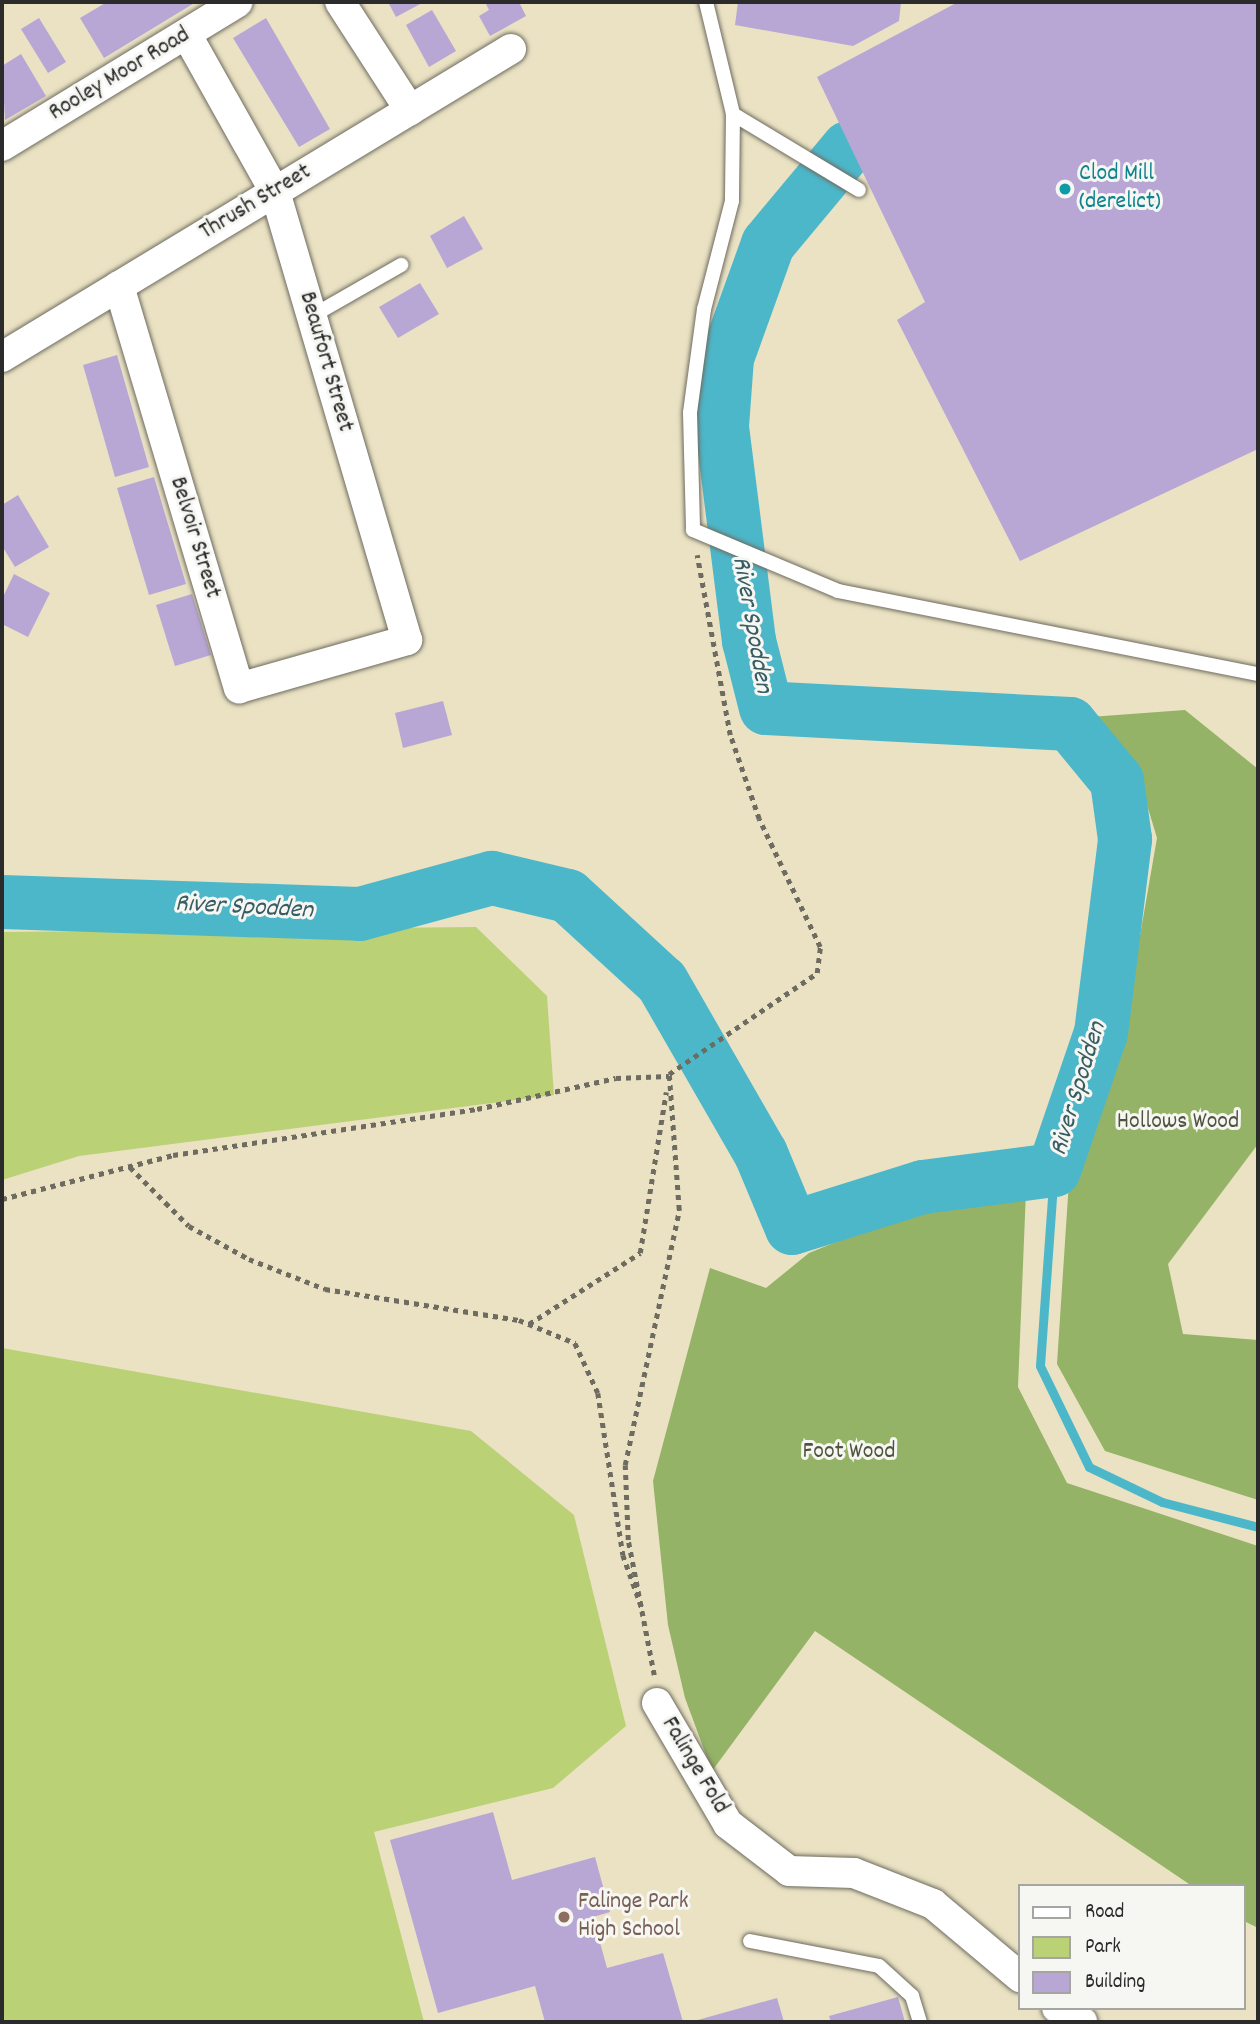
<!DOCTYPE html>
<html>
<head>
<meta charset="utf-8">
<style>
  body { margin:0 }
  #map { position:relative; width:1260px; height:2024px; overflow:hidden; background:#eae2c3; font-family:Dekko,sans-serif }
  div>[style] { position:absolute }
  .green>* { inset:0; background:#bbd175 }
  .forest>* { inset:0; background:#94b366 }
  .stream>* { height:9px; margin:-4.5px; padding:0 4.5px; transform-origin:4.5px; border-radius:4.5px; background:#4db7ca }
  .river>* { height:54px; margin:-27px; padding:0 27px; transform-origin:27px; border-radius:27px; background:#4db7ca }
  .building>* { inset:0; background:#b8a7d5 }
  .path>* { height:4.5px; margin-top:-2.25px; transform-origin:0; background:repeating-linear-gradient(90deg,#6e6b60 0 5px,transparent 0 10px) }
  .roads { filter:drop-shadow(0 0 2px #6e6b60) drop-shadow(0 0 2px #6e6b60) }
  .lane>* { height:14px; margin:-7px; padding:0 7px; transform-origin:7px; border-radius:7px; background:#fff }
  .street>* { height:30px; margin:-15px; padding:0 15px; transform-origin:15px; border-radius:15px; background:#fff }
  .dots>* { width:19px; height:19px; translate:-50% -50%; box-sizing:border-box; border:4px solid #f6f6f2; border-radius:50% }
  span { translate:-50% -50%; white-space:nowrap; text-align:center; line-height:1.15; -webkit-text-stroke:6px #f6f6f2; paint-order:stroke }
  .street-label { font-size:24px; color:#2b2b2b }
  .culture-label { font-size:24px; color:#0d838f }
  .left { translate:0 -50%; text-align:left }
  .park-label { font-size:24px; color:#4f543e }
  .education-label { font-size:24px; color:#785e54 }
  .water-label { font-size:26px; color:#375c63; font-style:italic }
  .frame { position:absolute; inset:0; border:4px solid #2b2b2b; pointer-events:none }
  .legend { position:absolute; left:1018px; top:1884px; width:228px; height:126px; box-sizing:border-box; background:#f6f6f2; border:2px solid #a5a5a2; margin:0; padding:9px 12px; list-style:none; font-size:21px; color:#2b2b2b }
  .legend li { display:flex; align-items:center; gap:14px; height:35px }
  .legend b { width:35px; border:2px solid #a5a5a2 }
</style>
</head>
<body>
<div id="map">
  <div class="green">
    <i style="clip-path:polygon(476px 927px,547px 996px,554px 1095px,79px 1156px,2px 1180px,2px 932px)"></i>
    <i style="clip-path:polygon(2px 1348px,471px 1431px,574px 1515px,626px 1726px,553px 1788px,374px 1832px,424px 2022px,2px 2022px)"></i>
  </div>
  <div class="forest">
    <i style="clip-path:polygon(1185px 710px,1258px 769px,1258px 1144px,1168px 1264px,1183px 1334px,1258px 1340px,1258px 1500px,1105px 1451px,1057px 1364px,1069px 1181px,1120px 1051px,1157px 838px,1138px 775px,1090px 717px)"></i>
    <i style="clip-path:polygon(1026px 1191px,1018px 1387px,1067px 1483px,1258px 1546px,1258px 1928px,1244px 1921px,1244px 1886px,1192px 1886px,815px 1631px,712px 1771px,685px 1698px,668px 1625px,653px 1481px,710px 1268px,766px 1288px,809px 1253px,895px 1218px)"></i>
  </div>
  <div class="stream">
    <i style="left:1054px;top:1170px;width:196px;rotate:94.1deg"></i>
    <i style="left:1040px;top:1366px;width:112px;rotate:64.1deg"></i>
    <i style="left:1089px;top:1467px;width:81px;rotate:25.6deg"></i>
    <i style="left:1162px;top:1502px;width:99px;rotate:14.6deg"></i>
  </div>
  <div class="river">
    <i style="left:2px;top:902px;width:358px;rotate:1.9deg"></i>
    <i style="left:360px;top:914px;width:137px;rotate:-15.3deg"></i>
    <i style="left:492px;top:878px;width:78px;rotate:13.3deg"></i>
    <i style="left:568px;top:896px;width:127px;rotate:42.5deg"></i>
    <i style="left:662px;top:982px;width:198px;rotate:60.1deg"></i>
    <i style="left:761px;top:1154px;width:80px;rotate:67.3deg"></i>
    <i style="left:792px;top:1228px;width:137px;rotate:-17.4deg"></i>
    <i style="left:923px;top:1187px;width:132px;rotate:-7.4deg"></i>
    <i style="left:1054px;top:1170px;width:145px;rotate:-71.1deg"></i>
    <i style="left:1101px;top:1033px;width:195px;rotate:-82.9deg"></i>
    <i style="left:1125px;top:839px;width:59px;rotate:-97.9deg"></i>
    <i style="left:1117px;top:781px;width:74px;rotate:-129.5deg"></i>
    <i style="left:1070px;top:724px;width:304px;rotate:-177deg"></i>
    <i style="left:766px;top:708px;width:69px;rotate:-104.2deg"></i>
    <i style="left:749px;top:641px;width:217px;rotate:-97.2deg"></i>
    <i style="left:722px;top:426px;width:68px;rotate:-85.8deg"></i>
    <i style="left:727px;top:358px;width:121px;rotate:-70.2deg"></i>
    <i style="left:768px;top:244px;width:125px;rotate:-50.2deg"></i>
  </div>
  <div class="building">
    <i style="clip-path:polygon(107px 2px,196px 2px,104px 58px,80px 18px)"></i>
    <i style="clip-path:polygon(388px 2px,424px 2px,396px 17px)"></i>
    <i style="clip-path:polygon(485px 2px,519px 2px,526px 16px,490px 36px,479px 16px,489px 10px)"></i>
    <i style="clip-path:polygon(738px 2px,901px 2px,899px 21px,853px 46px,735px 25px)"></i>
    <i style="clip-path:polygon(958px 2px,1258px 2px,1258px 449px,1020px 561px,897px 320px,925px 302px,817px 77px)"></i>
    <i style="clip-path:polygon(432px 10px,456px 51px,429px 67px,406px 25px)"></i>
    <i style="clip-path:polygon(39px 18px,66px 62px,48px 73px,21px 29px)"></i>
    <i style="clip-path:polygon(266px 18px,330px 129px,299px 147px,233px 38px)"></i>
    <i style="clip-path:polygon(21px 54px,46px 96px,5px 120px,2px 66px)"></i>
    <i style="clip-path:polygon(464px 216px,483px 249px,447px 268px,430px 236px)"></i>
    <i style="clip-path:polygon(420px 283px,439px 314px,398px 338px,379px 307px)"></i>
    <i style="clip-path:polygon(117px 355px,149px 467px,115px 477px,83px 365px)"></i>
    <i style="clip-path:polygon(154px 477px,186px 584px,149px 595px,117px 488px)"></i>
    <i style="clip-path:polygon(18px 495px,49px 547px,15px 567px,2px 546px,2px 505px)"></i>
    <i style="clip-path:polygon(14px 574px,50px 593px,28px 637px,2px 624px,2px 599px)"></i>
    <i style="clip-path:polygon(192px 594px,211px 655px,175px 666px,156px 605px)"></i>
    <i style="clip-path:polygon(443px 701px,452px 735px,403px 748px,395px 713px)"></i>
    <i style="clip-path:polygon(493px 1812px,512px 1880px,595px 1857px,610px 1912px,593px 1917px,607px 1968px,663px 1953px,683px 2022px,545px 2022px,535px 1986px,438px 2013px,390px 1840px)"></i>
    <i style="clip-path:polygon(898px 1997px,905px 2022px,831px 2022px,829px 2016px)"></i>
    <i style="clip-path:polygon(777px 1998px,784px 2022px,694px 2022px,694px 2021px)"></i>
  </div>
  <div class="path">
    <i style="left:130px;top:1167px;width:83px;rotate:45deg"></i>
    <i style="left:189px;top:1226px;width:68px;rotate:28.8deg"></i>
    <i style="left:249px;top:1259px;width:82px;rotate:21.5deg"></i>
    <i style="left:325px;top:1289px;width:196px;rotate:9.1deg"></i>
    <i style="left:519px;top:1320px;width:61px;rotate:22.3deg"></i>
    <i style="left:575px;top:1343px;width:55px;rotate:65.3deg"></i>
    <i style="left:598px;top:1393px;width:164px;rotate:81.2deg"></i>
    <i style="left:623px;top:1555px;width:56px;rotate:70.3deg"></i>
    <i style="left:2px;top:1199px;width:177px;rotate:-14.4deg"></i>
    <i style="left:173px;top:1155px;width:307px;rotate:-8.6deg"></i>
    <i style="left:477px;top:1109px;width:142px;rotate:-12.6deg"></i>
    <i style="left:616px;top:1078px;width:53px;rotate:-2.2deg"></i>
    <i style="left:529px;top:1324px;width:132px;rotate:-32.6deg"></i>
    <i style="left:640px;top:1253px;width:163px;rotate:-80.8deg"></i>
    <i style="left:654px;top:1675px;width:137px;rotate:-100.9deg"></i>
    <i style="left:628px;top:1540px;width:75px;rotate:-92.3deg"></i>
    <i style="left:625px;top:1465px;width:261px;rotate:-78deg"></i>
    <i style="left:679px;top:1210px;width:136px;rotate:-94.2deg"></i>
    <i style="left:669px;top:1074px;width:179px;rotate:-34.3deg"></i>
    <i style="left:817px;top:973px;width:26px;rotate:-83deg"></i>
    <i style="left:820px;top:947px;width:142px;rotate:-115.5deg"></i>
    <i style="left:759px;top:819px;width:89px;rotate:-109deg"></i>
    <i style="left:730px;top:735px;width:183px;rotate:-100.4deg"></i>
  </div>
  <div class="roads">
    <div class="lane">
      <i style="left:706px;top:2px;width:115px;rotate:76.4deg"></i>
      <i style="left:733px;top:114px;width:87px;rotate:90.7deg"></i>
      <i style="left:732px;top:201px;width:112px;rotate:104.5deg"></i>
      <i style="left:704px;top:309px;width:105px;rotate:97.7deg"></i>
      <i style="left:690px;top:413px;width:117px;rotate:88.5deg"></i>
      <i style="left:693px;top:530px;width:157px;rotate:22.8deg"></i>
      <i style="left:838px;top:591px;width:428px;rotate:11.2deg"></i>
      <i style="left:733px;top:114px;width:147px;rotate:31.1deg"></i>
      <i style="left:312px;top:316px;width:103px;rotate:-29.8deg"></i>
      <i style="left:750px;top:1941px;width:131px;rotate:11deg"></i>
      <i style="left:879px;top:1966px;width:45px;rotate:42.3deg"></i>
      <i style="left:912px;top:1996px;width:27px;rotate:73deg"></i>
    </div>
    <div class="street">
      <i style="left:340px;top:2px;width:129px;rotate:57.1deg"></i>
      <i style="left:2px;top:146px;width:276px;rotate:-31.4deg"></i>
      <i style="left:119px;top:286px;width:420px;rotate:73.4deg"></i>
      <i style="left:239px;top:688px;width:175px;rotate:-15.9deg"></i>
      <i style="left:407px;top:640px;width:467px;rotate:-106.4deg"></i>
      <i style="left:275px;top:192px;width:180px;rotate:-119.3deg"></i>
      <i style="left:2px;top:357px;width:595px;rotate:-31.18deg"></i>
      <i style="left:657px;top:1703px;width:140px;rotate:59.6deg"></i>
      <i style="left:728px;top:1824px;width:77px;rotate:37.6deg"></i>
      <i style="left:789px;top:1871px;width:65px;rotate:1.8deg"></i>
      <i style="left:854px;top:1873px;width:85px;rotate:21.4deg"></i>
      <i style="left:933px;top:1904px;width:114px;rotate:40deg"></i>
      <i style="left:1057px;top:2008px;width:29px;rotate:29deg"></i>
    </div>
  </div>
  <div class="dots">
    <i style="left:1065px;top:189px;background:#0f9aa8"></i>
    <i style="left:564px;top:1917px;background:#8d6e63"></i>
  </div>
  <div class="street-label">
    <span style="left:120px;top:75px;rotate:-31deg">Rooley Moor Road</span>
    <span style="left:256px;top:203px;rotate:-31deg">Thrush Street</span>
    <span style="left:325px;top:362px;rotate:74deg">Beaufort Street</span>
    <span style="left:194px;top:538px;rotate:73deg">Belvoir Street</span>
    <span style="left:694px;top:1766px;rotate:59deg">Falinge Fold</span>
  </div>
  <div class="culture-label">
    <span class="left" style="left:1079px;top:189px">Clod Mill<br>(derelict)</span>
  </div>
  <div class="park-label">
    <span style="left:1178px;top:1123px">Hollows Wood</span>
    <span style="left:849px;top:1453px">Foot Wood</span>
  </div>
  <div class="education-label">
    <span class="left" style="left:578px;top:1917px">Falinge Park<br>High School</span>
  </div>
  <div class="water-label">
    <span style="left:751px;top:625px;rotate:80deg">River Spodden</span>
    <span style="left:244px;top:908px;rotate:3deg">River Spodden</span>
    <span style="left:1079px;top:1089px;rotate:-73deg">River Spodden</span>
  </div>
  <div class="frame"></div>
  <ul class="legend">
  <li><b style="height:9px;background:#fff"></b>Road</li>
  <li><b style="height:19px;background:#bbd175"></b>Park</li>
  <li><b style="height:19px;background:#b8a7d5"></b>Building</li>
  </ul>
</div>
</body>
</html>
